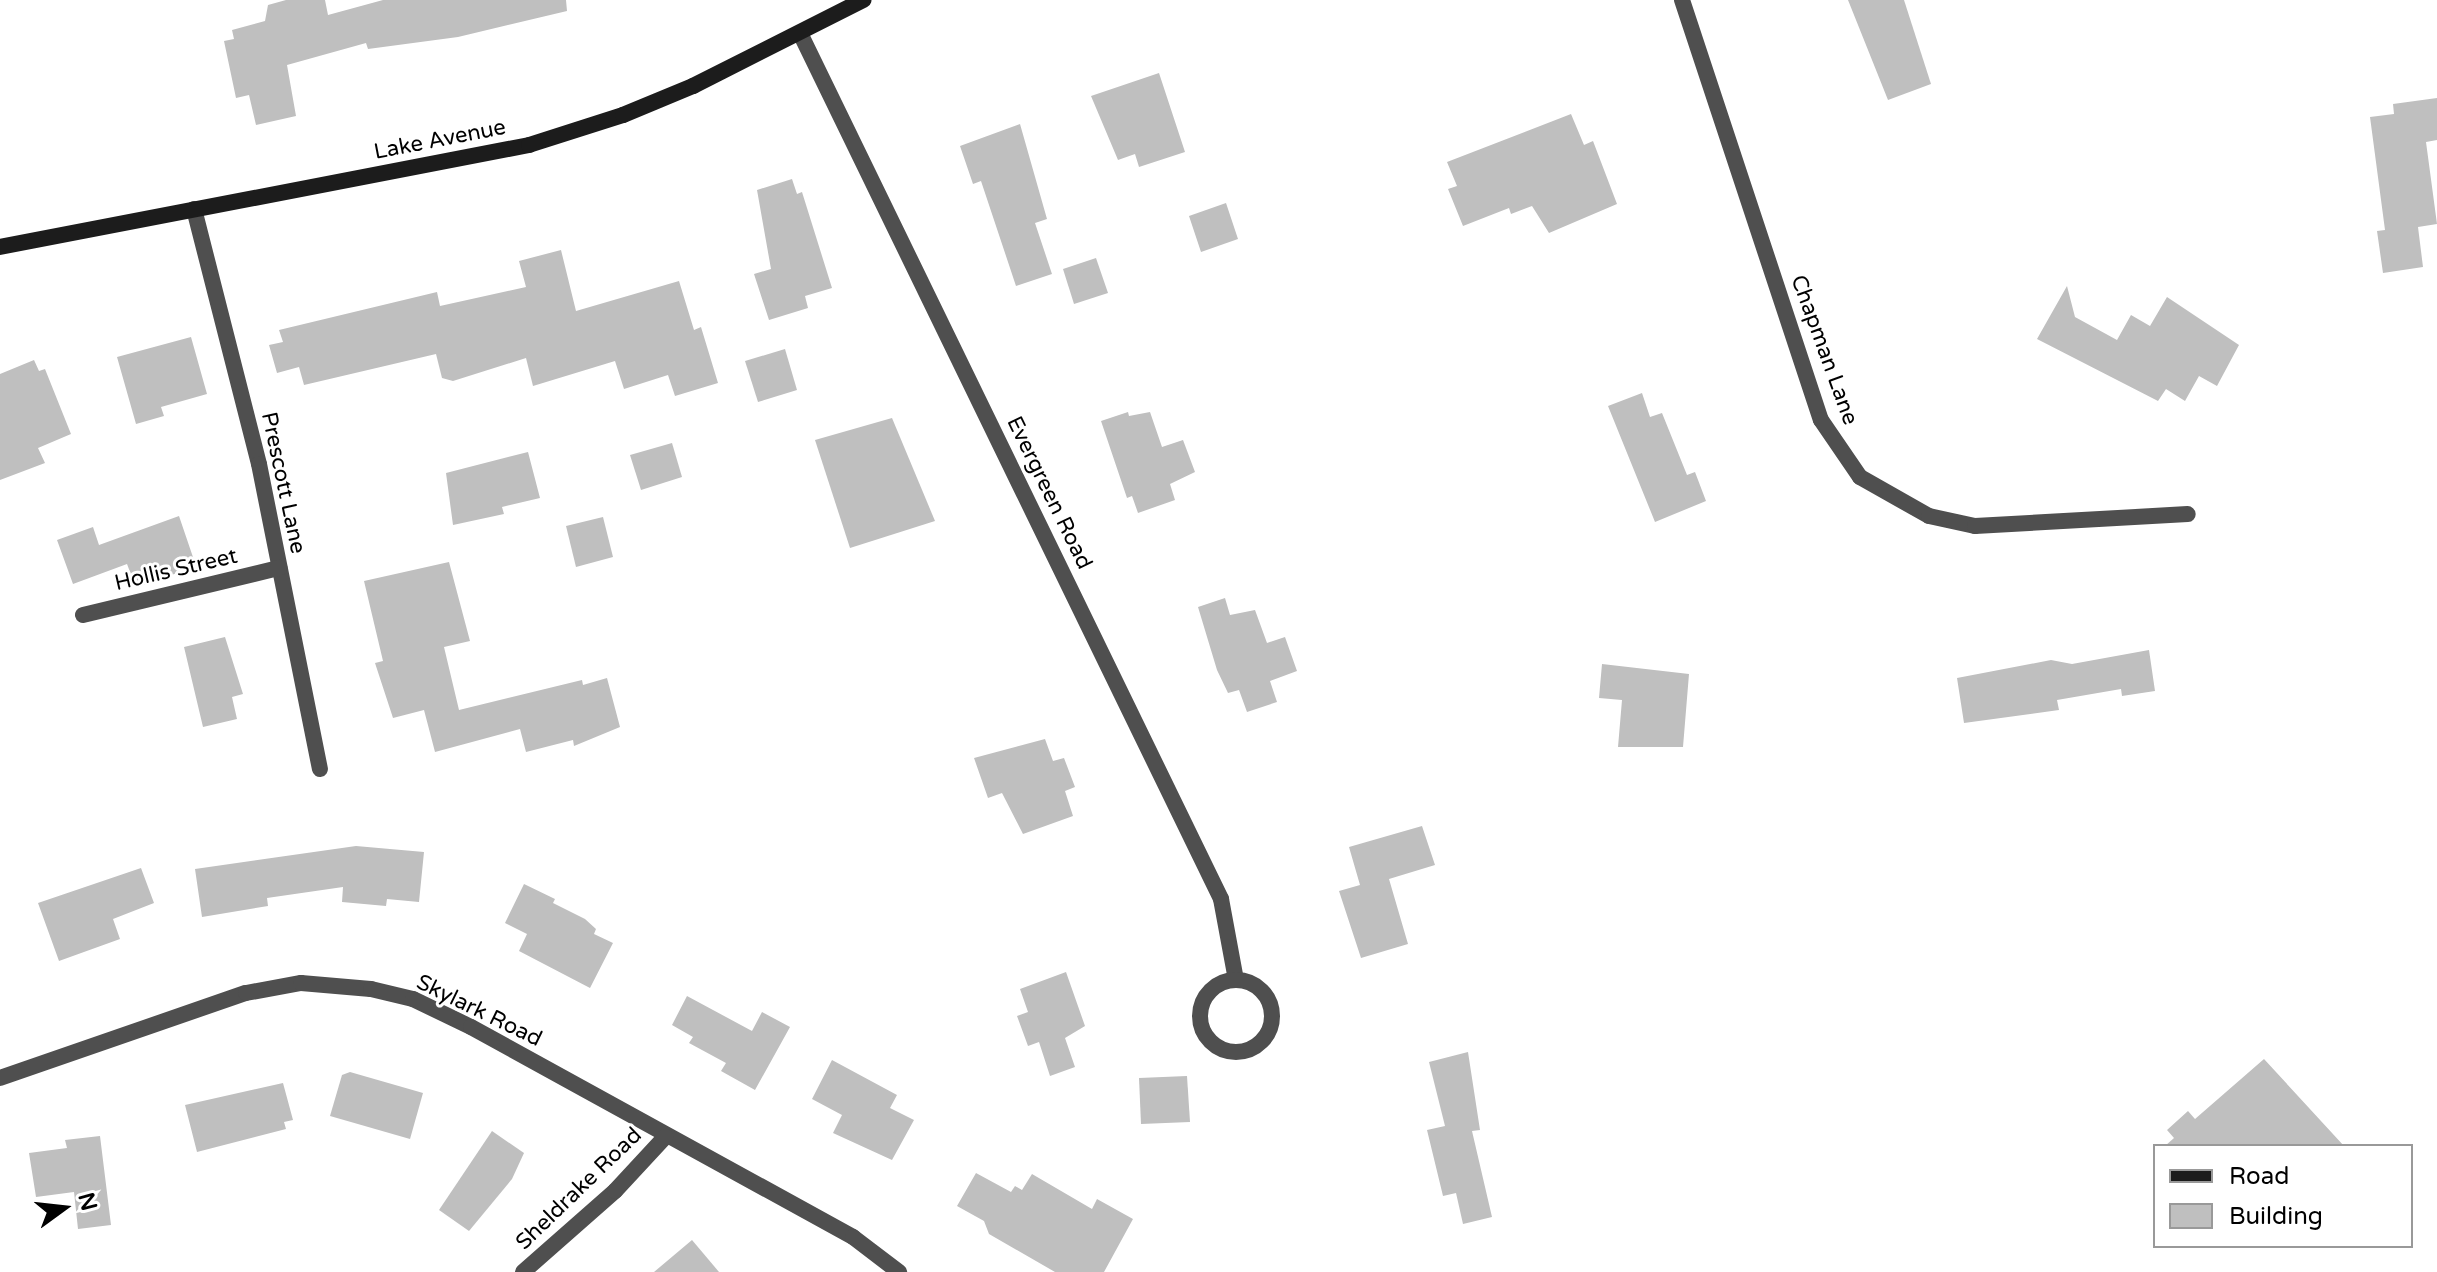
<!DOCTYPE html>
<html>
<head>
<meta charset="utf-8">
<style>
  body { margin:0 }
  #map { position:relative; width:2437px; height:1272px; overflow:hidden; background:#fff; font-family:"Varela Round",sans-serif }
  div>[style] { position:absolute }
  .building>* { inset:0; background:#bfbfbf }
  .street>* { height:16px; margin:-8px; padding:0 8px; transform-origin:8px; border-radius:8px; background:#4f4f4f }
  .street>.ring { margin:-8px; padding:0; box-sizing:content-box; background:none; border:16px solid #4f4f4f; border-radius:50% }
  .secondary>* { height:16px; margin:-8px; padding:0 8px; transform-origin:8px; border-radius:8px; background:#1c1c1c }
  span { translate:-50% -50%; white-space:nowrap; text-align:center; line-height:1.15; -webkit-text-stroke:6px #fff; paint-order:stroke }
  .street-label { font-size:22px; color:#000 }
  .legend { position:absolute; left:2153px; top:1144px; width:260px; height:104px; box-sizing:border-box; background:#fff; border:2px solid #999; margin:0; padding:10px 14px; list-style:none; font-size:24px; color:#000 }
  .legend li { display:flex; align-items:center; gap:16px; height:40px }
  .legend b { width:40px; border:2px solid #999 }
  .north { position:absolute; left:24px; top:1168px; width:80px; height:80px; -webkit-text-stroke:6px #fff; paint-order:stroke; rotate:75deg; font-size:22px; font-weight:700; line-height:32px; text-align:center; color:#000 }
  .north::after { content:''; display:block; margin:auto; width:28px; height:36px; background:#000; clip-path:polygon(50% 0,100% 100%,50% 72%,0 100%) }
</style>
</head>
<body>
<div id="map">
  <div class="building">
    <i style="clip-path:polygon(286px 0,325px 0,328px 15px,383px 0,566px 0,567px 11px,458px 37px,368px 49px,366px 43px,287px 65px,296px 116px,256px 125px,249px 95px,236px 98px,224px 41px,234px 39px,232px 30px,265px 21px,268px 5px)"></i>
    <i style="clip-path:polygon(1848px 0,1904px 0,1931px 84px,1888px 100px)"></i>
    <i style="clip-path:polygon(1159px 73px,1185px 152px,1139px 167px,1135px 154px,1118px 160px,1091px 96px)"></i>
    <i style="clip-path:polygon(2437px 98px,2437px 140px,2426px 142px,2437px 224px,2418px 227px,2423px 267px,2383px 273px,2377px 231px,2385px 230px,2370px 117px,2394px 114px,2393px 104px)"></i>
    <i style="clip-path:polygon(1571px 114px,1584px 145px,1593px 141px,1617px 204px,1549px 233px,1532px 206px,1511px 214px,1509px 208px,1463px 226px,1448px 189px,1457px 186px,1447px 162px)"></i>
    <i style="clip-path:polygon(1020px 124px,1047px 219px,1035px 223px,1052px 274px,1016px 286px,981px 181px,973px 184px,960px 146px)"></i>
    <i style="clip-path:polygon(792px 179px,797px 194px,802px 192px,832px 288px,805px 296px,808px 308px,769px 320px,754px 274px,771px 269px,757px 190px)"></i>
    <i style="clip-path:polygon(1226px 203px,1238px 239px,1201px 252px,1189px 216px)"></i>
    <i style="clip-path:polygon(561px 250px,576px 311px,679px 281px,694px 330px,701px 327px,718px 383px,675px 396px,668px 375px,624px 389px,615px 361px,533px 386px,526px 358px,453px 381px,442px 378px,436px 354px,304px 385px,299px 367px,277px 373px,269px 345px,283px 342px,279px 330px,437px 292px,440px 306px,526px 287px,519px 261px)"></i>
    <i style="clip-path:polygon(1096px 258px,1108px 293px,1074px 304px,1063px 269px)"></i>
    <i style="clip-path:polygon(2067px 286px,2075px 317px,2117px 340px,2131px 315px,2150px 326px,2167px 297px,2239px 345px,2217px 386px,2199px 376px,2185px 401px,2166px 389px,2158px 401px,2037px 339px)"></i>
    <i style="clip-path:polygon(191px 337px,207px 394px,161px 407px,164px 416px,136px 424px,117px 357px)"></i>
    <i style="clip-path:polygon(785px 349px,797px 390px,758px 402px,745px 361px)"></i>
    <i style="clip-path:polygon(34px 360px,39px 371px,45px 369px,71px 434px,38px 448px,45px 463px,0 480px,0 374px)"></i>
    <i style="clip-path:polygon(1642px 393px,1650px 417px,1662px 413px,1687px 475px,1695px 472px,1706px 501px,1655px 522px,1608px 406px)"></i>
    <i style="clip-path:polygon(1128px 412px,1129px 416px,1150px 412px,1162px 447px,1183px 440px,1195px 472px,1170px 484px,1175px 500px,1138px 513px,1132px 496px,1127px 498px,1101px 421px)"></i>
    <i style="clip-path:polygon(892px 418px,935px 521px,850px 548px,815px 440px)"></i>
    <i style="clip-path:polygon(672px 443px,682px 477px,641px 490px,630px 455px)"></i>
    <i style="clip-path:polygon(528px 452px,540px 498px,502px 507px,504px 514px,453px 525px,446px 473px)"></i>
    <i style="clip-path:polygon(179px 516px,196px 566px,136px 588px,127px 564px,73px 584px,57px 540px,93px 527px,99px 545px)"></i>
    <i style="clip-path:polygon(603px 517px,613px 557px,576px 567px,566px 526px)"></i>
    <i style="clip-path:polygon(449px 562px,470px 641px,444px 647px,459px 710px,582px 680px,583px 685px,607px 678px,620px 727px,574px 746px,573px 740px,526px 752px,520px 729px,435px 752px,424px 710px,393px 718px,375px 663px,383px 661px,364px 581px)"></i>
    <i style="clip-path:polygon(1225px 598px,1230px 615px,1255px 610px,1267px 643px,1285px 637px,1297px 671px,1270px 681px,1277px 702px,1247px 712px,1239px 690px,1228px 693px,1217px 670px,1198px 607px)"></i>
    <i style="clip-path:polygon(225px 637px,243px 694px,232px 697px,237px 719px,203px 727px,184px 647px)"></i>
    <i style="clip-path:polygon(2149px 650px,2155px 691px,2122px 696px,2121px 689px,2057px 700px,2059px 710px,1964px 723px,1957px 678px,2051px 660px,2072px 664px)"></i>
    <i style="clip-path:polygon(1602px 664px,1689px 674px,1683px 747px,1618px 747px,1622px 700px,1599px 698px)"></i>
    <i style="clip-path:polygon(1045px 739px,1053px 761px,1064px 758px,1075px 787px,1065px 791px,1073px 816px,1023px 834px,1002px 793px,988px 798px,974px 758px)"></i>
    <i style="clip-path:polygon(1422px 826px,1435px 865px,1389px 879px,1408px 944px,1361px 958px,1339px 891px,1360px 885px,1349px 847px)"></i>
    <i style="clip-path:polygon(356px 846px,424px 852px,419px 902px,387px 899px,386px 906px,342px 902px,343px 887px,267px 898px,268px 906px,202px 917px,195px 869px)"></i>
    <i style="clip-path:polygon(141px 868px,154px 903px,113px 919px,120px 939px,59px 961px,38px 903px)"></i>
    <i style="clip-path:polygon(524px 884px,555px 899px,553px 903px,585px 919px,596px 929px,594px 934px,613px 943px,590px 988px,519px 951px,527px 934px,505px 923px)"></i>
    <i style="clip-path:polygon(1066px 972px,1085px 1026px,1065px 1038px,1075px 1067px,1050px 1076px,1039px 1042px,1028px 1046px,1017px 1016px,1028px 1012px,1020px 989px)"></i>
    <i style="clip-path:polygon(687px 996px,752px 1031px,762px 1012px,790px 1027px,755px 1090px,721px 1071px,726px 1063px,689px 1043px,693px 1037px,672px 1025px)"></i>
    <i style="clip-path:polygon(1468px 1052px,1480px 1130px,1472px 1131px,1492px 1217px,1463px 1224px,1456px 1193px,1443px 1196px,1427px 1130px,1445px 1126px,1429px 1062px)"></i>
    <i style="clip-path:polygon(2264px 1059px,2344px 1146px,2165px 1146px,2174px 1138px,2167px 1130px,2188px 1111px,2195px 1119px)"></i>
    <i style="clip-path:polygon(832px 1060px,897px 1095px,890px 1108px,914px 1120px,892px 1160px,833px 1133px,842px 1115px,812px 1099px)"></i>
    <i style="clip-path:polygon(350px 1072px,423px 1093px,410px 1139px,330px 1116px,342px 1075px)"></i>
    <i style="clip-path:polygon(1187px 1076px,1190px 1122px,1141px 1124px,1139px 1078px)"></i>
    <i style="clip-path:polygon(283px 1083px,293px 1120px,284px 1122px,286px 1129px,197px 1152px,185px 1105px)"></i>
    <i style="clip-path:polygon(492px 1131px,524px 1153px,512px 1179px,469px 1231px,439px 1210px)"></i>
    <i style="clip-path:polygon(100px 1136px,111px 1225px,78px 1229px,74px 1192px,36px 1197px,29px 1153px,67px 1148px,65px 1140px)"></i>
    <i style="clip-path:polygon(976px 1173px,1011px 1192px,1015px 1186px,1022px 1190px,1032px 1174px,1092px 1209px,1097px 1199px,1133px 1219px,1104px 1272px,1055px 1272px,989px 1234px,984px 1221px,957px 1206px)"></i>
    <i style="clip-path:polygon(692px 1240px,719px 1272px,654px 1272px)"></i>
  </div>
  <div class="street">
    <i style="left:1682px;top:0;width:442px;rotate:71.7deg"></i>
    <i style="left:1821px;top:420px;width:69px;rotate:55.6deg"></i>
    <i style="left:1860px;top:477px;width:79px;rotate:29.5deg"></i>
    <i style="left:1929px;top:516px;width:47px;rotate:12.3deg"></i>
    <i style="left:1975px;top:526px;width:213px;rotate:-3.2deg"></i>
    <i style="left:800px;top:33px;width:963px;rotate:64.07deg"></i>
    <i style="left:1221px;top:899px;width:82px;rotate:79.5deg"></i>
    <i style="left:194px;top:209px;width:263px;rotate:75.7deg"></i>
    <i style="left:259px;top:464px;width:311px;rotate:78.7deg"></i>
    <i style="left:83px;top:615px;width:202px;rotate:-13.5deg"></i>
    <i class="ring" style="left:1200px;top:980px;width:56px;height:56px"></i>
    <i style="left:0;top:1078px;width:260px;rotate:-19.1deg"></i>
    <i style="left:246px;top:993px;width:56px;rotate:-10.3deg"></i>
    <i style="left:301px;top:983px;width:70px;rotate:4.9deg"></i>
    <i style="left:371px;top:989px;width:43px;rotate:13.4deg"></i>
    <i style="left:413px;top:999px;width:64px;rotate:25.8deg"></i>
    <i style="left:471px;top:1027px;width:436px;rotate:28.8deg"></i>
    <i style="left:853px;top:1237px;width:58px;rotate:37.3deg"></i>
    <i style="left:523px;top:1272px;width:123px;rotate:-41.4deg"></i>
    <i style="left:615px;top:1191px;width:74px;rotate:-47.2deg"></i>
  </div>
  <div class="secondary">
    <i style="left:0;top:247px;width:539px;rotate:-10.91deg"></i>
    <i style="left:529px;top:145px;width:99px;rotate:-17.7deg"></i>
    <i style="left:623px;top:115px;width:76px;rotate:-22.5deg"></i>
    <i style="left:693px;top:86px;width:191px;rotate:-26.8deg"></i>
  </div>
  <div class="street-label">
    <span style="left:440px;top:140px;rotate:-11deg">Lake Avenue</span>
    <span style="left:1824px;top:350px;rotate:70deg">Chapman Lane</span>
    <span style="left:283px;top:483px;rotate:78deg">Prescott Lane</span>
    <span style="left:1049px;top:493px;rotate:64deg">Evergreen Road</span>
    <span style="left:176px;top:570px;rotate:-13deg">Hollis Street</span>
    <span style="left:479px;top:1011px;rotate:26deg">Skylark Road</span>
    <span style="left:579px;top:1189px;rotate:-44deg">Sheldrake Road</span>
  </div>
  <ul class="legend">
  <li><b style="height:10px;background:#1c1c1c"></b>Road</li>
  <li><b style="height:22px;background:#bfbfbf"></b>Building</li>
  </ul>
  <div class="north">N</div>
</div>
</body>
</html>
